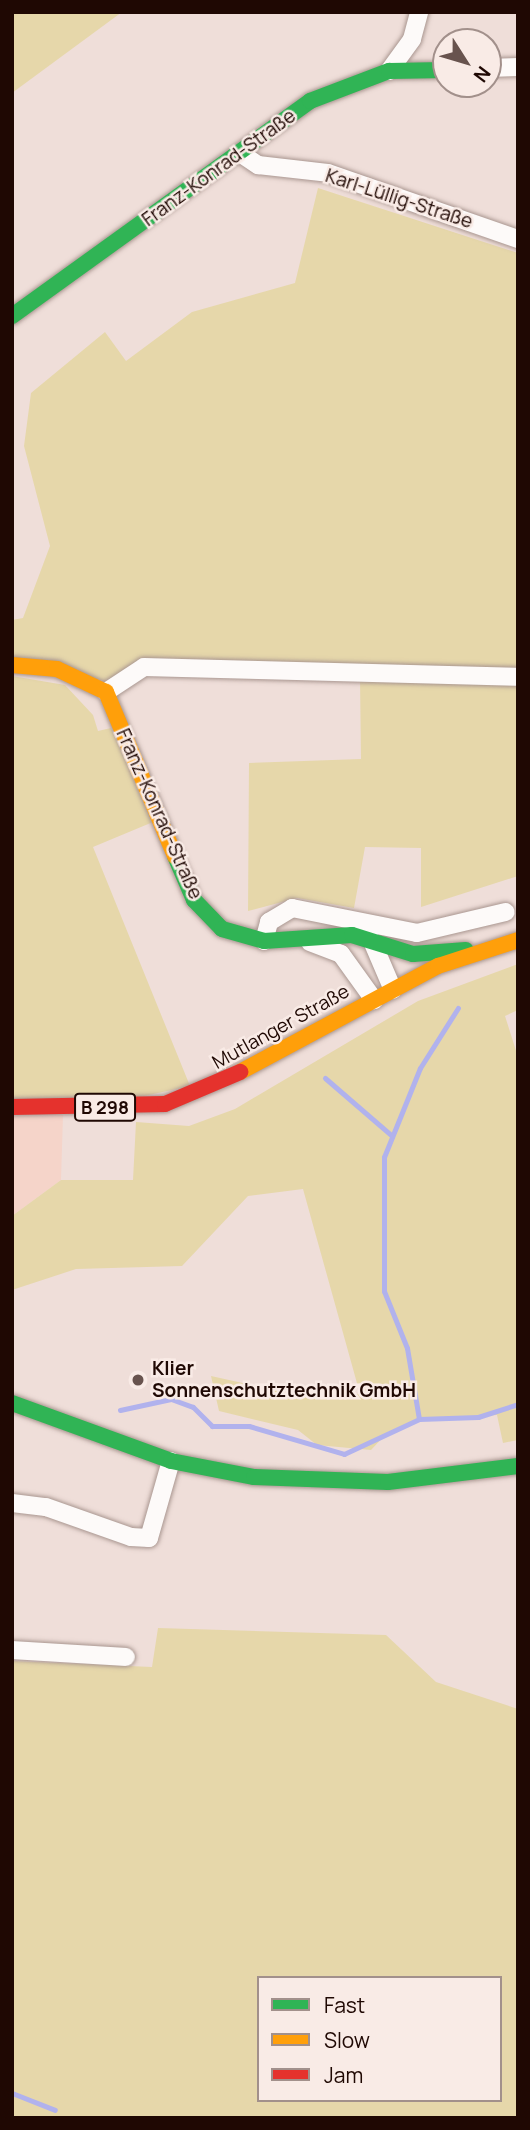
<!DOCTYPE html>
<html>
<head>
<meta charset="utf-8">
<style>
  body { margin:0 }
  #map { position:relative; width:530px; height:2130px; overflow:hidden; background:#efded9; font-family:Manrope,sans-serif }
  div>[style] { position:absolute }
  .built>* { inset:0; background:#f5d4c9 }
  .green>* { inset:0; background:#e6d7aa }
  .stream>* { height:5px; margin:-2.5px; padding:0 2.5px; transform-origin:2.5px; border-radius:2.5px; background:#b1b2ed }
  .roads { filter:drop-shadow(0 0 2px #a99690) drop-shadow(0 0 2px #a99690) }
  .street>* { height:18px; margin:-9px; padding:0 9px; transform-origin:9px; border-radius:9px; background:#fdfaf9 }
  .fast>* { height:16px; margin:-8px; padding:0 8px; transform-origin:8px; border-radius:8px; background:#30b455 }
  .slow>* { height:16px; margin:-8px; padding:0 8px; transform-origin:8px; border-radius:8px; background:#ff9f0a }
  .jam>* { height:16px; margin:-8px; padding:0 8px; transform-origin:8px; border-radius:8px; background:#e5322d }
  .dots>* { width:19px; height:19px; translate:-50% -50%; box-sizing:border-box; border:4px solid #f9ebe6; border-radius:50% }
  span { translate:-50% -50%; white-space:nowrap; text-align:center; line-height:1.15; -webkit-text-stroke:5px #f9ebe6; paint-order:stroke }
  .shield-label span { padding:2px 5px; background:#f9ebe6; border:2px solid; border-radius:5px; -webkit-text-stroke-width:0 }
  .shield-label { font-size:18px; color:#1f0803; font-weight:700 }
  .street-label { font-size:19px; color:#1f0803 }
  .poi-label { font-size:19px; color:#1f0803; font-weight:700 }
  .left { translate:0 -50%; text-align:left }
  .frame { position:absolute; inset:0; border:14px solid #1f0803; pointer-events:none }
  .legend { position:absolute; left:257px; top:1976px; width:245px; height:126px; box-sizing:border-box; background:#f9ebe6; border:2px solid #a2908b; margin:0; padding:9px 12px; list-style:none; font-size:21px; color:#1f0803 }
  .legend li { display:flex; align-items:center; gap:14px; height:35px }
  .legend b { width:35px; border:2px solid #a2908b }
  .north { position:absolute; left:432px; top:28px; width:70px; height:70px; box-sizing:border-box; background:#f9ebe6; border:2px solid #a2908b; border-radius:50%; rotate:127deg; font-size:19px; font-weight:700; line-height:28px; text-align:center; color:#1f0803 }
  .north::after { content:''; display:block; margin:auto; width:24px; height:32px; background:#68534e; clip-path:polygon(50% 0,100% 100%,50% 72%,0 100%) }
</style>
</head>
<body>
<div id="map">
  <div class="built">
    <i style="clip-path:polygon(63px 1115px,61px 1180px,12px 1216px,12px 1116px)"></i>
  </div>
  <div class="green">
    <i style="clip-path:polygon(12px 12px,122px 12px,12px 93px)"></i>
    <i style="clip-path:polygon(318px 188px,518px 253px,518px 672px,134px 668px,105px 681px,12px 657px,12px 620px,23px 618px,50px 546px,24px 446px,31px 393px,105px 332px,126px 361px,192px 312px,295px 283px)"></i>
    <i style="clip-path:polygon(12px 676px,65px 685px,93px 715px,98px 731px,111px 728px,153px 822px,93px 847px,190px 1086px,126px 1100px,12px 1099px)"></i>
    <i style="clip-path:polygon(360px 678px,518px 683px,518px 876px,421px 907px,421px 848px,365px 847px,354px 908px,297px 898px,248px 911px,249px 763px,361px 759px)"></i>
    <i style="clip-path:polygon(518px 964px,518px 1010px,505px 1016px,518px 1057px,518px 1440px,503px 1443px,497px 1415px,419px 1419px,388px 1432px,371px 1450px,317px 1445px,298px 1430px,219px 1411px,211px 1376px,306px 1397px,360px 1394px,303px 1189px,248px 1196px,182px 1266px,76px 1269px,12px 1290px,12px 1216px,61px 1180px,133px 1180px,136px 1122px,189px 1126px,235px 1109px,418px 1001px)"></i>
    <i style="clip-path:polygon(evenodd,158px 1628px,386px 1635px,436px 1682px,518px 1709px,518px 2118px,12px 2118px,12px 1661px,152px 1667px,158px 1628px,259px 1978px,500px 1978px,500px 2100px,259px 2100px,259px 1978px)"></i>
  </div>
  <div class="stream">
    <i style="left:325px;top:1078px;width:87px;rotate:40.8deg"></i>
    <i style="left:120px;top:1410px;width:52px;rotate:-12.2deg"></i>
    <i style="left:171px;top:1399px;width:23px;rotate:20deg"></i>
    <i style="left:193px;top:1407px;width:27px;rotate:45deg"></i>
    <i style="left:212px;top:1426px;width:37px"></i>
    <i style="left:249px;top:1426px;width:99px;rotate:16.4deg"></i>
    <i style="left:344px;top:1454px;width:83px;rotate:-25deg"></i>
    <i style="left:419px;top:1419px;width:59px;rotate:-1.9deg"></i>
    <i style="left:478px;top:1417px;width:42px;rotate:-18deg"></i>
    <i style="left:419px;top:1419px;width:72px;rotate:-99.6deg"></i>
    <i style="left:407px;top:1348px;width:61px;rotate:-112deg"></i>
    <i style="left:384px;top:1291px;width:134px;rotate:-90deg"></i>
    <i style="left:384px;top:1157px;width:96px;rotate:-68deg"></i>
    <i style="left:420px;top:1068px;width:71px;rotate:-57.7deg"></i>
    <i style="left:12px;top:2093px;width:46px;rotate:21.6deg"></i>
  </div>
  <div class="roads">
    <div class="street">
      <i style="left:488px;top:68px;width:30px;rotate:-2deg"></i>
      <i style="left:389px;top:71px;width:39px;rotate:-54deg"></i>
      <i style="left:412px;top:39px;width:28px;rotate:-75deg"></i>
      <i style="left:240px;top:153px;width:22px;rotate:34deg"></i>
      <i style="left:258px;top:165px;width:70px;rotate:6.5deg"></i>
      <i style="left:328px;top:173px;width:201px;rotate:19.2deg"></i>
      <i style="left:106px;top:692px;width:45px;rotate:-33.3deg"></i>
      <i style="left:144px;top:667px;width:374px;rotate:1.5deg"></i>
      <i style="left:264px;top:941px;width:20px;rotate:-75deg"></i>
      <i style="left:269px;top:922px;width:27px;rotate:-31deg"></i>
      <i style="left:292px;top:908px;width:127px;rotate:11.3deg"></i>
      <i style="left:417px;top:933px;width:91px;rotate:-13.3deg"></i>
      <i style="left:372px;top:941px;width:53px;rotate:66.8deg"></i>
      <i style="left:310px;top:942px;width:33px;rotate:21deg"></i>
      <i style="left:341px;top:954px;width:57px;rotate:54.3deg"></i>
      <i style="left:12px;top:1503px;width:34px;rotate:7deg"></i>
      <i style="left:46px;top:1507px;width:90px;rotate:19.4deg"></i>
      <i style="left:131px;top:1537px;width:18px;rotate:3deg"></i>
      <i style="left:149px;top:1538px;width:80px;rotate:-74.1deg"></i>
      <i style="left:12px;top:1650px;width:114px;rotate:3.5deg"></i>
    </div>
    <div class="fast">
      <i style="left:12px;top:316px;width:367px;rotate:-35.8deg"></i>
      <i style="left:310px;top:101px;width:85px;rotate:-20.8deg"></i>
      <i style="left:389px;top:71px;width:57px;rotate:-1deg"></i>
      <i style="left:175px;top:856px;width:48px;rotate:66.6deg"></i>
      <i style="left:194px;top:900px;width:40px;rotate:46deg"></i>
      <i style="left:222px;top:929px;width:44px;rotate:15.9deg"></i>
      <i style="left:264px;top:941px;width:88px;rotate:-3.9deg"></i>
      <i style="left:352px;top:935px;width:64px;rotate:17.3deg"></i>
      <i style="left:413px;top:954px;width:53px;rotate:-4.3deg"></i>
      <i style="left:12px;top:1403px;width:169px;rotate:20deg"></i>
      <i style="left:171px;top:1461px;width:85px;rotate:10.9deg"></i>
      <i style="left:254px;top:1477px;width:134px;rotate:2.1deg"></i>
      <i style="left:388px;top:1482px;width:131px;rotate:-7deg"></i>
    </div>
    <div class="slow">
      <i style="left:12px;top:665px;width:45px;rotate:5.1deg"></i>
      <i style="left:57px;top:669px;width:54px;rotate:25.1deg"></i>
      <i style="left:106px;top:692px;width:178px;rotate:67.2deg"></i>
      <i style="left:240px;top:1072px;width:225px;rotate:-28.2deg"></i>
      <i style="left:438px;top:966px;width:84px;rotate:-18deg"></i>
    </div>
    <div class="jam">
      <i style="left:12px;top:1107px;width:153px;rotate:-1.1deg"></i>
      <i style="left:165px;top:1104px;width:82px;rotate:-23.1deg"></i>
    </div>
  </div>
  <div class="dots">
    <i style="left:138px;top:1380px;background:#68534e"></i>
  </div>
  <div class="shield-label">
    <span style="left:105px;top:1107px">B 298</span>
  </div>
  <div class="street-label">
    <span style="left:219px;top:168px;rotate:-36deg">Franz-Konrad-Straße</span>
    <span style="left:399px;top:199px;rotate:18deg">Karl-Lüllig-Straße</span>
    <span style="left:159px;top:814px;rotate:66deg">Franz-Konrad-Straße</span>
    <span style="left:281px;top:1027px;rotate:-29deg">Mutlanger Straße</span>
  </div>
  <div class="poi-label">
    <span class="left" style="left:152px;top:1380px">Klier<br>Sonnenschutztechnik GmbH</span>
  </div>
  <div class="frame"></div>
  <ul class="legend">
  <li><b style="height:9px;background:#30b455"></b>Fast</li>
  <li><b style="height:9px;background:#ff9f0a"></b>Slow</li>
  <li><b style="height:9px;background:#e5322d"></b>Jam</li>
  </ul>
  <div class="north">N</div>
</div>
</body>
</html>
